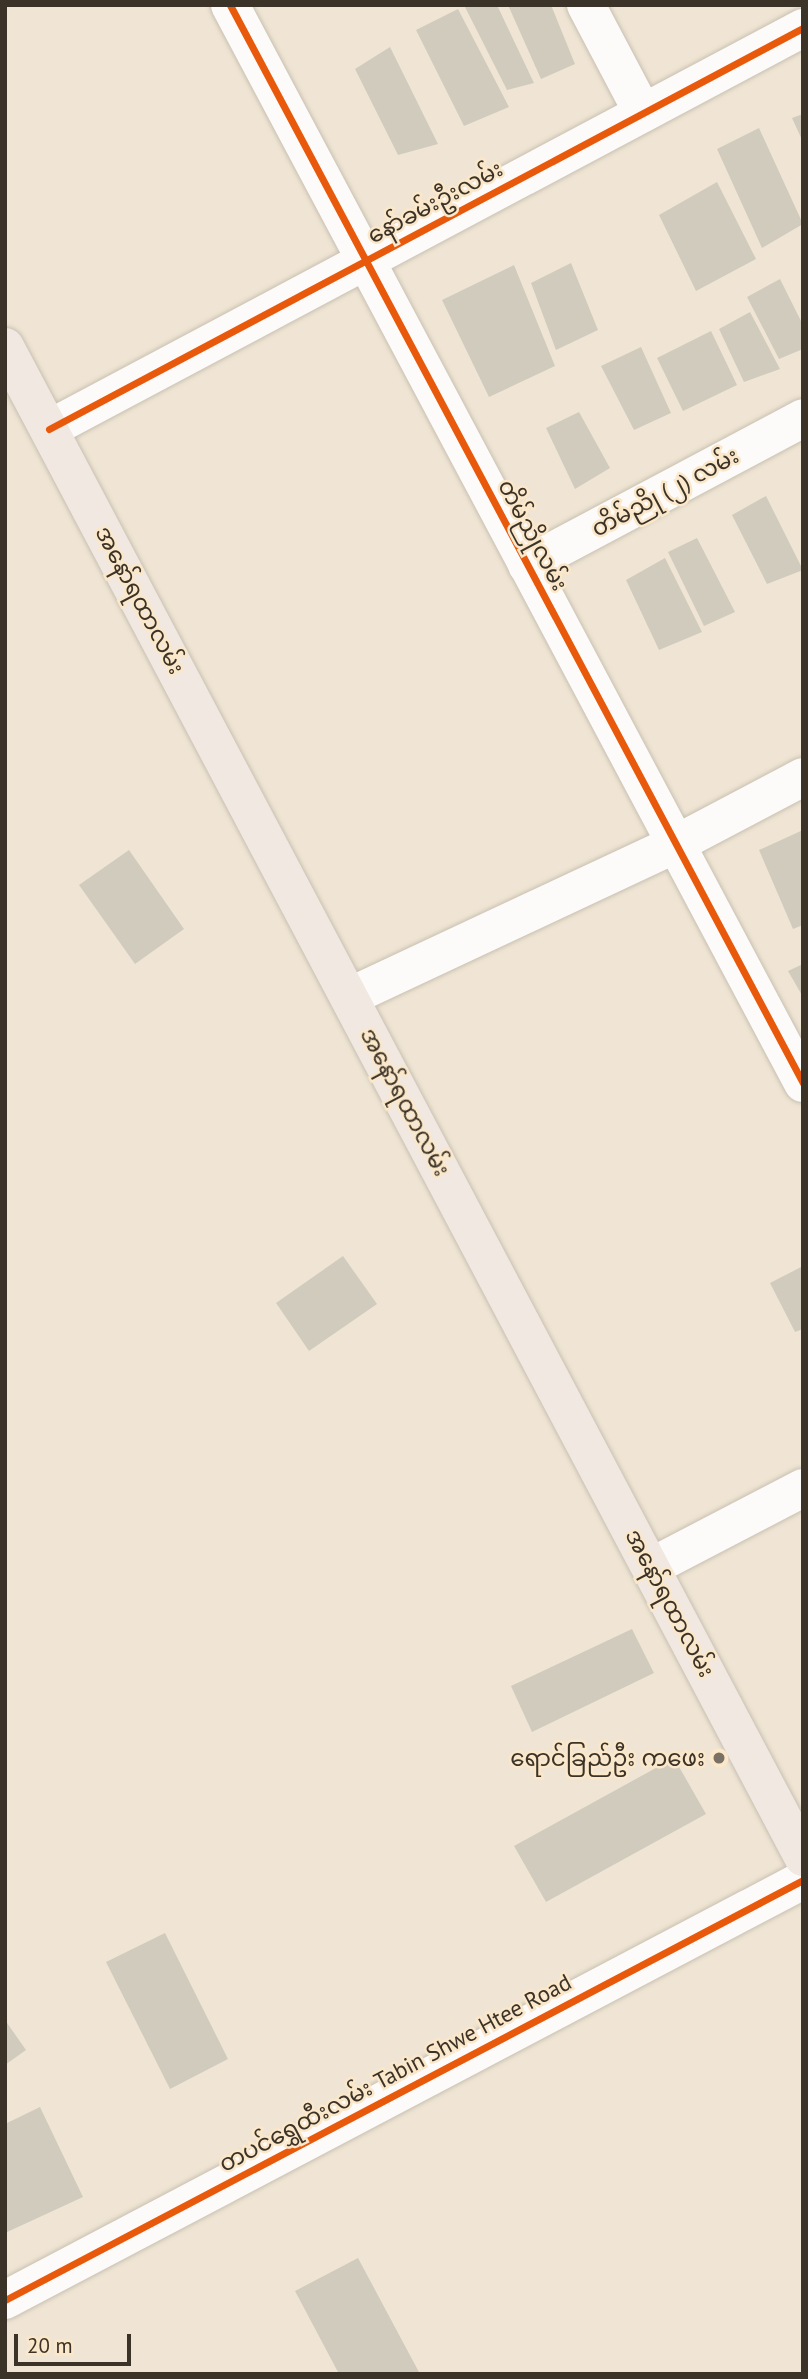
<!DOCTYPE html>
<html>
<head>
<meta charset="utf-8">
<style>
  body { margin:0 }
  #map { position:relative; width:808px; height:2379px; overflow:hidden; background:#f0e5d4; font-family:"PT Sans","Noto Sans Myanmar",sans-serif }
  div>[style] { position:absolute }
  .building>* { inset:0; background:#d0cbbd }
  .roads { filter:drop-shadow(0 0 2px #c8c0b2) drop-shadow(0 0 2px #c8c0b2) }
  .minor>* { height:38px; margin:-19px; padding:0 19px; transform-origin:19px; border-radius:19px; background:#fdfbf9 }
  .major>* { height:38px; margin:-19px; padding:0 19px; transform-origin:19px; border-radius:19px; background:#f0e8e1 }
  .cycleway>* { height:7px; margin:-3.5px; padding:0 3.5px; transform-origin:3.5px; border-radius:3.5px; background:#e8590c }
  .dots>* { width:19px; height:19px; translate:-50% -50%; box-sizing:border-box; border:4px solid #fbe7c9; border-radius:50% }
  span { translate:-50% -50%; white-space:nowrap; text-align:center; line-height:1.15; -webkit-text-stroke:5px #fbe7c9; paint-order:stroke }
  .street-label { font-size:23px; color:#3b3328 }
  .poi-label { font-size:23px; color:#3b3328 }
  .right { translate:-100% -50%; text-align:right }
  .frame { position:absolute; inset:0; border:7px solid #3b3328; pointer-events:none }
  .scale { position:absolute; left:14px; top:2334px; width:117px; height:32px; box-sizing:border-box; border:4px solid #3b3328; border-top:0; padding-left:9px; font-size:21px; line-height:24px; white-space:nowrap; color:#3b3328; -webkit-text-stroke:5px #fbe7c9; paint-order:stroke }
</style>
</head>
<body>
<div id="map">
  <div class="building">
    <i style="clip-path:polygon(464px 5px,497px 5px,534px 83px,507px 90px)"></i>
    <i style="clip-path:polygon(508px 5px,551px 5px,575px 64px,541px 79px)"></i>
    <i style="clip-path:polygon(458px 9px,509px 107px,464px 126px,416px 30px)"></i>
    <i style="clip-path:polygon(390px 47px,438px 144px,398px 155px,355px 69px)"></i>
    <i style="clip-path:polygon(803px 114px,803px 142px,792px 118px)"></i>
    <i style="clip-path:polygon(759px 128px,803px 224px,762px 248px,717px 149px)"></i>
    <i style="clip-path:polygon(717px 182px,756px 259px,696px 291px,659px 215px)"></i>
    <i style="clip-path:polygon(571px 263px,598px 330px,556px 350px,531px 283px)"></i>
    <i style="clip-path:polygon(514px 265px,555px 366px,489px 397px,442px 300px)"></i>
    <i style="clip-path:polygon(780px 279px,803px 325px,803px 349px,779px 359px,747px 297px)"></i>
    <i style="clip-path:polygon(750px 312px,780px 369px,744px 382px,719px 329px)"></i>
    <i style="clip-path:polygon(711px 331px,737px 385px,683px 411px,657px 358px)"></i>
    <i style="clip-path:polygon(641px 347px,671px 413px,634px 430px,601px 366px)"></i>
    <i style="clip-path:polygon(579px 412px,610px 468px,575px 489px,546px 428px)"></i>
    <i style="clip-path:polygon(766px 496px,803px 570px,767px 584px,732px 515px)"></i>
    <i style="clip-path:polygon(697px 538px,735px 612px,704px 626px,668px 552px)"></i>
    <i style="clip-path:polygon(665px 558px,702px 632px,659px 650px,626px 580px)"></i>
    <i style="clip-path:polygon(803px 830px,803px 925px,793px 929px,759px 850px)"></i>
    <i style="clip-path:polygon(129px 850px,184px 929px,135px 964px,79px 885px)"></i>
    <i style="clip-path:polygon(803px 964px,803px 997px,788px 971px)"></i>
    <i style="clip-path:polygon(343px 1256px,377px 1304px,309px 1351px,276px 1303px)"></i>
    <i style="clip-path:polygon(803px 1266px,803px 1329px,795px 1332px,770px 1283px)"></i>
    <i style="clip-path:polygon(632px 1629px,654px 1673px,532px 1732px,511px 1686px)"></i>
    <i style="clip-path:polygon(674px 1758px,706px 1814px,546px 1902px,514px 1846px)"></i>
    <i style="clip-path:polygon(165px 1933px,228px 2059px,170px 2089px,106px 1962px)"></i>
    <i style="clip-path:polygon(5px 2020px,26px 2050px,5px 2065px)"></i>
    <i style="clip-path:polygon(40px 2107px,83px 2197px,5px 2233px,5px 2124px)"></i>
    <i style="clip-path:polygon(358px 2258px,420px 2374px,339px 2374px,295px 2291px)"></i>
  </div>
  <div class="roads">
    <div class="minor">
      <i style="left:230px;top:5px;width:1221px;rotate:62.01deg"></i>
      <i style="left:586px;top:5px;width:122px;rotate:62.2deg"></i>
      <i style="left:49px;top:429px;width:854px;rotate:-28.01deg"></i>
      <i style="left:527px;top:565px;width:313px;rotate:-28deg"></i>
      <i style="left:349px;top:997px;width:361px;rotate:-25.1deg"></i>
      <i style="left:676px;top:844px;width:144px;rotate:-27.8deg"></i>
      <i style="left:651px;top:1567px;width:171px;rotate:-27.5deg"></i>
      <i style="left:5px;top:2300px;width:902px;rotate:-27.76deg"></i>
    </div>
    <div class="major">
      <i style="left:5px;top:347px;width:1708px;rotate:62.14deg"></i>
    </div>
  </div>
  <div class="cycleway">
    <i style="left:230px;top:5px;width:1221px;rotate:62.01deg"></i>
    <i style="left:49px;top:429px;width:854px;rotate:-28.01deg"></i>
    <i style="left:5px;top:2300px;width:902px;rotate:-27.76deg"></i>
  </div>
  <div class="dots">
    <i style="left:719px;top:1758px;background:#7a7164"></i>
  </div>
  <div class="street-label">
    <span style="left:435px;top:202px;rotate:-28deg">နော်ခမ်းဦးလမ်း</span>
    <span style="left:665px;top:492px;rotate:-28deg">တိမ်ညို (၂) လမ်း</span>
    <span style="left:533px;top:535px;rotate:62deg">တိမ်ညိုလမ်း</span>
    <span style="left:140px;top:600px;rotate:62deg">အနော်ရထာလမ်း</span>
    <span style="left:405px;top:1102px;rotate:62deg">အနော်ရထာလမ်း</span>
    <span style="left:670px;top:1603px;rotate:62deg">အနော်ရထာလမ်း</span>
    <span style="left:395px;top:2073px;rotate:-28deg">တပင်ရွှေထီးလမ်း Tabin Shwe Htee Road</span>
  </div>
  <div class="poi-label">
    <span class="right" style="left:705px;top:1758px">ရောင်ခြည်ဦး ကဖေး</span>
  </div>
  <div class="frame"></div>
  <div class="scale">20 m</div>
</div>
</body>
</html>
